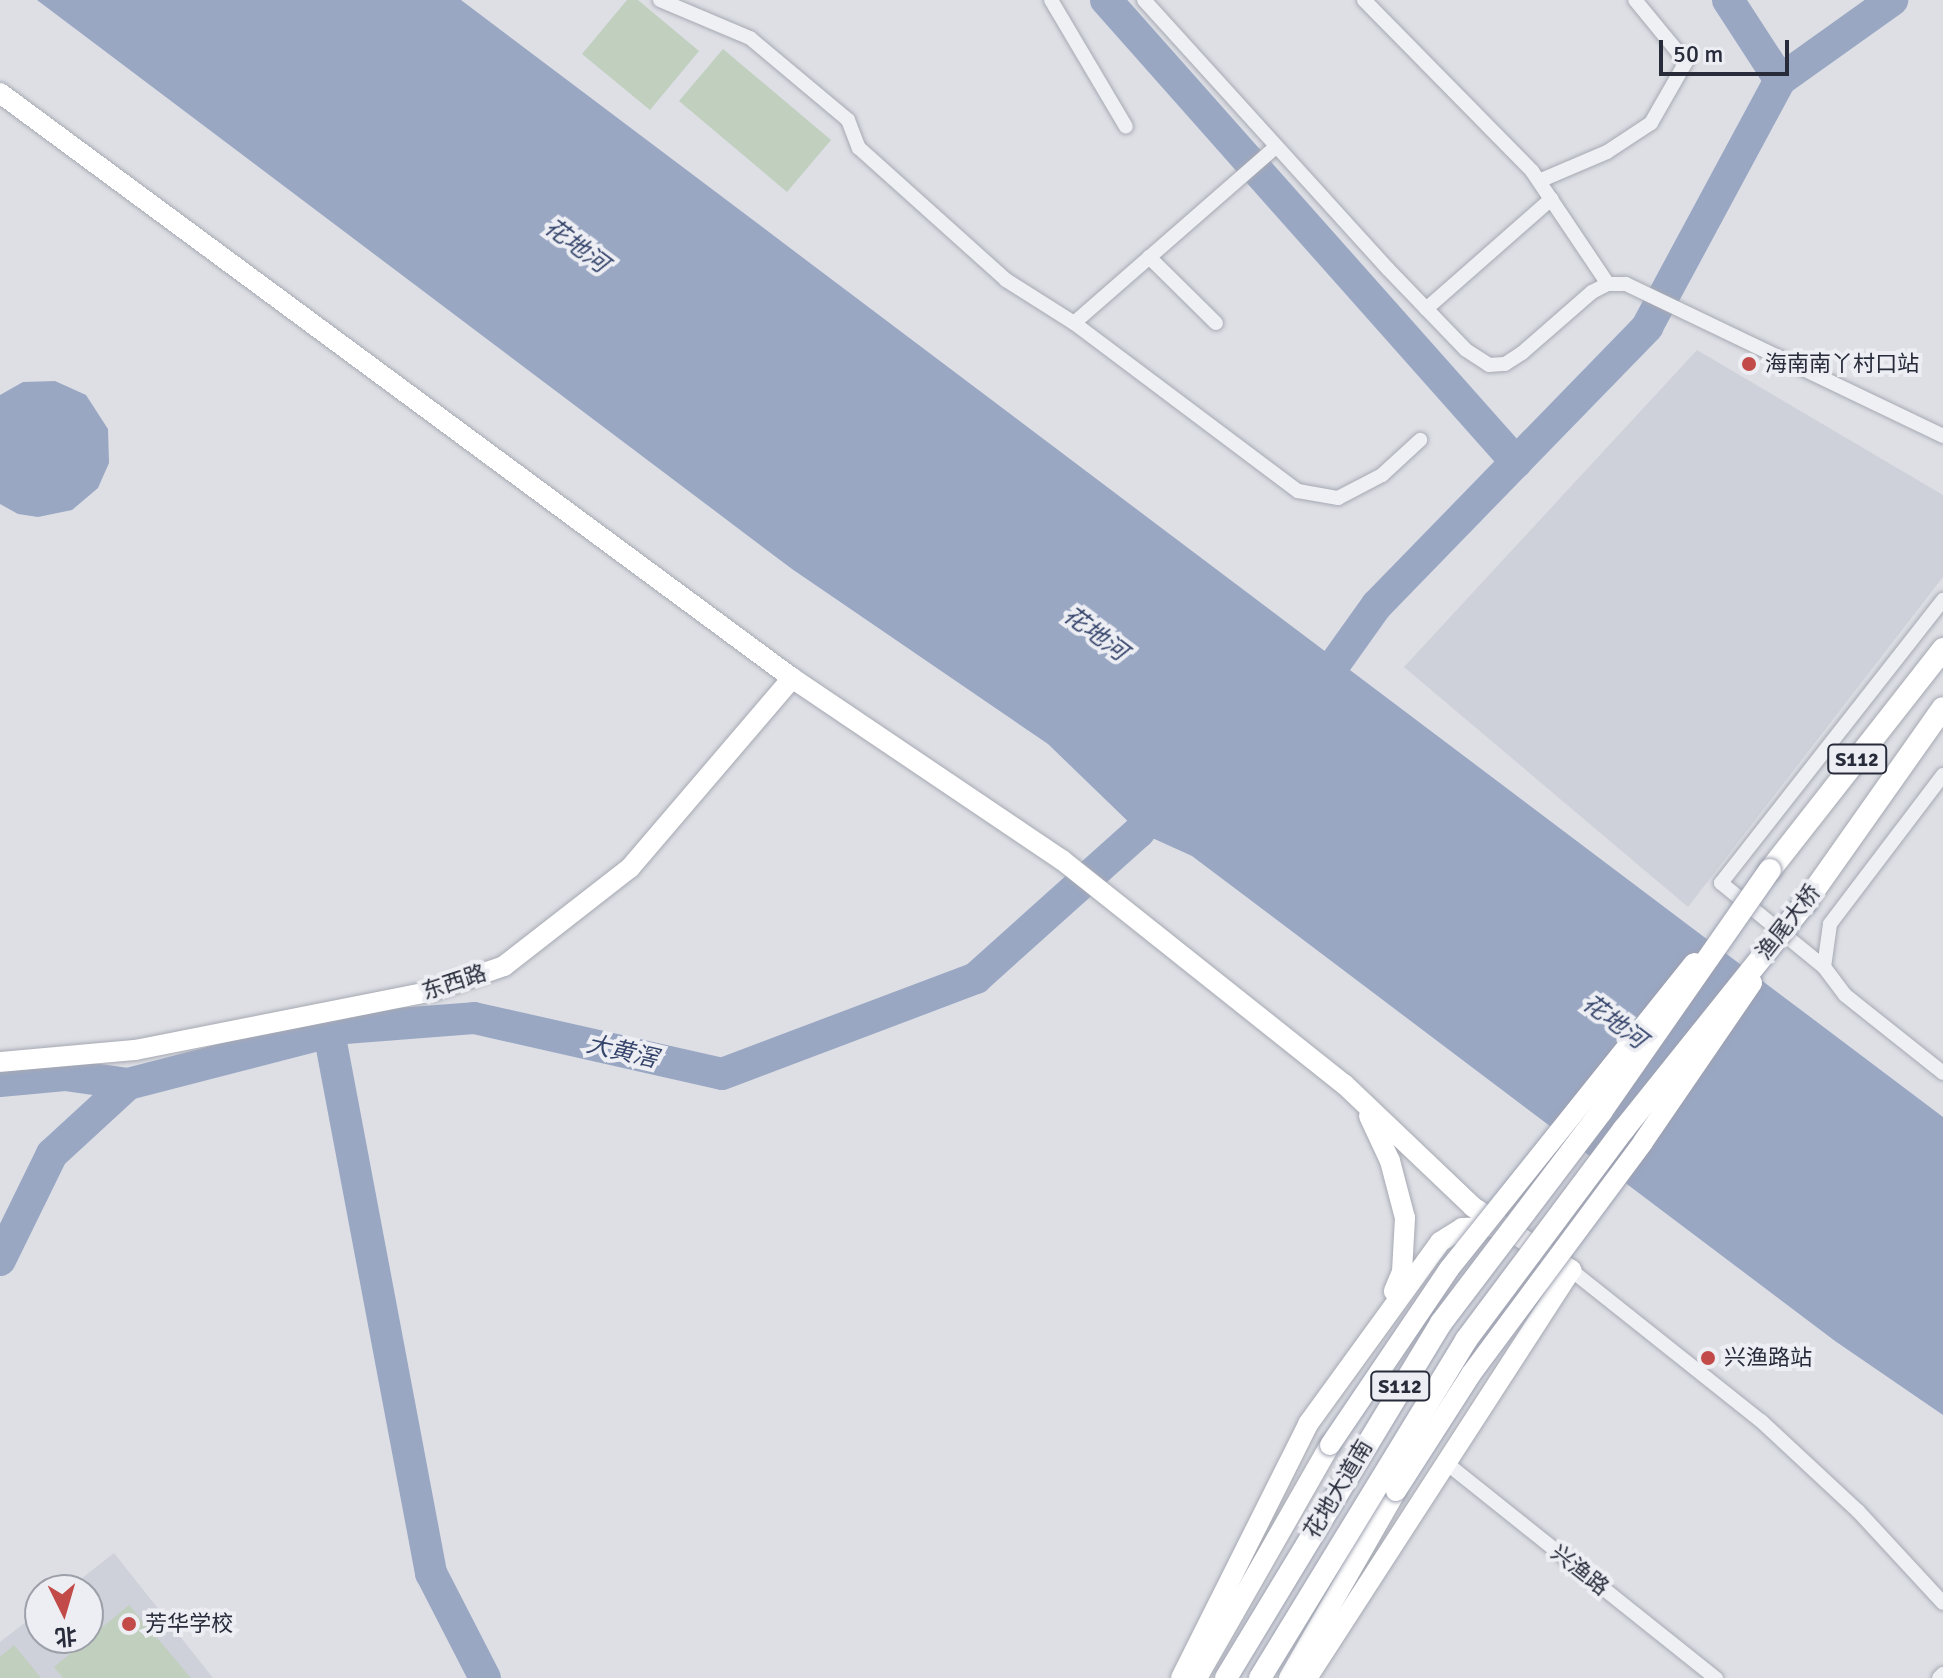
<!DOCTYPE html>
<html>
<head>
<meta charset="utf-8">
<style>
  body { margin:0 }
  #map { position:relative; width:1943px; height:1678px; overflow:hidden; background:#dddfe5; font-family:Signika,"Noto Sans SC",sans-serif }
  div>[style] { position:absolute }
  .built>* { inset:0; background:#cfd1da }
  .green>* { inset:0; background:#c0cfbe }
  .water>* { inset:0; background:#9aa7c3 }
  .river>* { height:32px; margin:-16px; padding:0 16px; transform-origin:16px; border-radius:16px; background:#9aa7c3 }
  .roads { filter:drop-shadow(0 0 2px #a6a9b2) drop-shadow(0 0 2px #a6a9b2) }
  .street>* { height:14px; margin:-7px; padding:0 7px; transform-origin:7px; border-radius:7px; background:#eff0f4 }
  .secondary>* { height:20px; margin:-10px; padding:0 10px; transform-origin:10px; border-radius:10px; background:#fff }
  .primary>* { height:22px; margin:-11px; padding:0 11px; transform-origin:11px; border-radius:11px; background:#fff }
  .bridges { filter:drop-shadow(0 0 2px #9da1b0) drop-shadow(0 0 2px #9da1b0) }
  .secondary-bridge>* { height:20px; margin:-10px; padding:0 10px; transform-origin:10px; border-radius:10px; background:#fff }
  .primary-bridge>* { height:22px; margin:-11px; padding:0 11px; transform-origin:11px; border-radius:11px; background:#fff }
  .dots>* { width:22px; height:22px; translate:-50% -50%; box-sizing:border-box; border:4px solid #eceef3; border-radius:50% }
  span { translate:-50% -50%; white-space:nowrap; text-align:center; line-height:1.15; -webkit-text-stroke:8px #eceef3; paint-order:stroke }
  .shield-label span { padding:2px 6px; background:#eceef3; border:2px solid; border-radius:6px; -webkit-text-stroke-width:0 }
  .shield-label { font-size:20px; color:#272b3a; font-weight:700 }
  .poi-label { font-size:22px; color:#272b3a }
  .left { translate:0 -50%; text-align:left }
  .street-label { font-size:22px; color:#272b3a }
  .water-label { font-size:24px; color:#35446b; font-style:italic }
  .north { position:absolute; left:24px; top:1574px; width:80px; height:80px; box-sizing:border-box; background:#eceef3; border:2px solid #9da0a9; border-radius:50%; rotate:175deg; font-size:22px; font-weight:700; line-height:32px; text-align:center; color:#272b3a }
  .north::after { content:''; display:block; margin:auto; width:28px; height:36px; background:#c24b4a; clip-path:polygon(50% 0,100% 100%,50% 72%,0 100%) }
  .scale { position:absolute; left:1659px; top:40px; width:130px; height:36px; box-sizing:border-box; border:4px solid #272b3a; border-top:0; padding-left:10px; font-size:24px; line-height:28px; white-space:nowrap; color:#272b3a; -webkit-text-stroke:6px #eceef3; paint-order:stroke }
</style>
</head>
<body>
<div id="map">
  <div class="built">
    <i style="clip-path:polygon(1697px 350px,1943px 495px,1943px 577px,1688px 907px,1404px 667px)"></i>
    <i style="clip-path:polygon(114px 1553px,213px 1678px,0 1678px,0 1642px,40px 1611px,40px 1638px,88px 1638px,88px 1590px,67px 1590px)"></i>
  </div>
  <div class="green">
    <i style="clip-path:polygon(627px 0,638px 0,699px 51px,650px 110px,582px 54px)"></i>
    <i style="clip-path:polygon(723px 49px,831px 140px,787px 192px,679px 101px)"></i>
    <i style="clip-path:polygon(129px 1605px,191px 1678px,63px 1678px,54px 1667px)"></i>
    <i style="clip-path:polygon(14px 1645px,41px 1678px,0 1678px,0 1657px)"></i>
  </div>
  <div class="water">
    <i style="clip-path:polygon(37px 0,461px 0,1943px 1117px,1943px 1415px,1835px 1341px,1192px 856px,1139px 832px,1048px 744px,792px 569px)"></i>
    <i style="clip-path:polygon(55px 381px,86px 395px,108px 429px,109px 463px,98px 488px,72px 510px,38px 517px,18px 514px,0 504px,0 395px,23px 382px)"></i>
  </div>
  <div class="river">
    <i style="left:1106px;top:0;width:618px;rotate:48.41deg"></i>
    <i style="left:1728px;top:0;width:95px;rotate:57deg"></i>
    <i style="left:1312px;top:696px;width:112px;rotate:-54.5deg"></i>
    <i style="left:1377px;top:605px;width:388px;rotate:-45.8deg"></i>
    <i style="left:1647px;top:327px;width:281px;rotate:-61.7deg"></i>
    <i style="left:1780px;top:80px;width:138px;rotate:-35.5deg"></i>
    <i style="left:329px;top:1032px;width:551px;rotate:79.32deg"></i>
    <i style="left:431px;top:1573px;width:118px;rotate:62.8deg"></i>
    <i style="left:0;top:1081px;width:65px;rotate:-5.3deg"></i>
    <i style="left:65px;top:1075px;width:64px;rotate:8.1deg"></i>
    <i style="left:0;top:1260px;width:118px;rotate:-63.9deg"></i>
    <i style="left:52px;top:1154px;width:103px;rotate:-42.6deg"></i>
    <i style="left:128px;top:1084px;width:224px;rotate:-14.5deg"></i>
    <i style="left:345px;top:1028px;width:129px;rotate:-4.4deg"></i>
    <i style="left:474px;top:1018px;width:254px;rotate:12.7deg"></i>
    <i style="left:722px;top:1074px;width:272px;rotate:-20.7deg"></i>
    <i style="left:976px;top:978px;width:219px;rotate:-41.9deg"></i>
    <i style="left:1139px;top:832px;width:42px;rotate:-55.6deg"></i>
  </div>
  <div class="roads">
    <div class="street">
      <i style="left:660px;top:0;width:98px;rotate:22.9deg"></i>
      <i style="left:750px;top:38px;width:128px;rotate:39.9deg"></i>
      <i style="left:848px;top:120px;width:30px;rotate:69deg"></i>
      <i style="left:859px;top:148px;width:198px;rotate:41.9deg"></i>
      <i style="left:1006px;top:280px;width:80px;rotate:32.3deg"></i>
      <i style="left:1074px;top:323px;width:280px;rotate:36.9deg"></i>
      <i style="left:1298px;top:491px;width:41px;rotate:9.9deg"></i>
      <i style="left:1338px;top:498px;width:50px;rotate:-27.6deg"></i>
      <i style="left:1382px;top:475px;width:52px;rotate:-42.6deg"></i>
      <i style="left:1051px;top:0;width:147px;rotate:59.4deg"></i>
      <i style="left:1144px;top:0;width:363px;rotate:47.8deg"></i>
      <i style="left:1388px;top:269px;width:112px;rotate:46.1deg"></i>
      <i style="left:1466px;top:350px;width:27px;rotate:33deg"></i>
      <i style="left:1489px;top:365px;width:16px;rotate:-4deg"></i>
      <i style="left:1505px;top:364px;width:20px;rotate:-33deg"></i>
      <i style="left:1522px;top:353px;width:93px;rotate:-41.1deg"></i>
      <i style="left:1592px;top:292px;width:18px;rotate:-27deg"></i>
      <i style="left:1608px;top:284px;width:18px"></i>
      <i style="left:1626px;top:284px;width:352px;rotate:25.6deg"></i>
      <i style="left:1364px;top:0;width:240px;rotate:45.5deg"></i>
      <i style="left:1532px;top:171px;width:136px;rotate:56.1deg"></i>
      <i style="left:1539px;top:181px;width:74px;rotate:-23.1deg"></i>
      <i style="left:1607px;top:152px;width:53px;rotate:-33.4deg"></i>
      <i style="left:1651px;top:123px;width:70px;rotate:-60.2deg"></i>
      <i style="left:1686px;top:62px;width:80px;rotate:-129.4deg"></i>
      <i style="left:1149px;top:257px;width:94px;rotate:44.6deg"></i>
      <i style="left:1426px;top:309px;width:167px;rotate:-41.3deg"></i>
      <i style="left:1074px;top:323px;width:268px;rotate:-41.1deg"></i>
      <i style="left:1943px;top:775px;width:187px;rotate:127.2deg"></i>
      <i style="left:1830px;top:924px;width:43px;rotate:97.9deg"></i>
      <i style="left:1824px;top:967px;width:35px;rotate:53deg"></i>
      <i style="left:1845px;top:995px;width:125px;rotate:38.5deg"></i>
      <i style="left:1824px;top:967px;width:133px;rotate:-140.8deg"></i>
      <i style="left:1721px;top:883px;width:360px;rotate:-51.9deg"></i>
      <i style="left:1571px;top:1270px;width:243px;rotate:38.5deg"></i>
      <i style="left:1761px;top:1421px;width:132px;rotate:42.9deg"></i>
      <i style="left:1858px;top:1511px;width:125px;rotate:47.3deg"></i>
      <i style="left:1445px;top:1462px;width:347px;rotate:38.6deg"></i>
      <i style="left:1939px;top:1678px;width:6px;rotate:-45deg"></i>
    </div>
    <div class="secondary">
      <i style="left:0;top:93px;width:985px;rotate:36.45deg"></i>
      <i style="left:792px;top:678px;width:326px;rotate:34deg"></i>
      <i style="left:1062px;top:860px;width:360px;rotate:38.5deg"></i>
      <i style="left:1344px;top:1084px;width:178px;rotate:43.6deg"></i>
      <i style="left:1473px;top:1207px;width:117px;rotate:32.7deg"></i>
      <i style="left:1571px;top:1270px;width:486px;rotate:122.9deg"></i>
      <i style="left:0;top:1062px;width:136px;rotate:-5.1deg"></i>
      <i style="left:135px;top:1050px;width:303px;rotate:-11.2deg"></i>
      <i style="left:432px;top:991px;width:76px;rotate:-19.1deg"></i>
      <i style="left:504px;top:966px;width:160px;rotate:-37.9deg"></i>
      <i style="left:630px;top:868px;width:250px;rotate:-49.5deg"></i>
      <i style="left:1369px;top:1116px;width:50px;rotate:65deg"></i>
      <i style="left:1390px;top:1161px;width:59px;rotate:75.3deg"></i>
      <i style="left:1405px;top:1218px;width:54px;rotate:93.2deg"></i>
      <i style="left:1402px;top:1272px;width:21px;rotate:113deg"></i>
      <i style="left:1181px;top:1678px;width:284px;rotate:-63.4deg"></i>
      <i style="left:1308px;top:1424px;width:225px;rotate:-54deg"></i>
      <i style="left:1440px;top:1242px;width:26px;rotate:-32deg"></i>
      <i style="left:1462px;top:1228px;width:34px;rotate:-2deg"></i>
      <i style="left:1197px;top:1678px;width:268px;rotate:-60.3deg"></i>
      <i style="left:1289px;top:1678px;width:215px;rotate:-60.2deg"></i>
    </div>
    <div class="primary">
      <i style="left:1770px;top:870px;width:281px;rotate:-51.9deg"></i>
      <i style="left:1806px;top:902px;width:237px;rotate:-54.8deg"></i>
    </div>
  </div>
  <div class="bridges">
    <div class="secondary-bridge">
      <i style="left:1330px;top:1445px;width:212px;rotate:-55.9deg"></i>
      <i style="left:1449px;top:1269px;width:392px;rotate:-51.3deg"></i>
      <i style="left:1396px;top:1491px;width:139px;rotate:-57.3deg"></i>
      <i style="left:1471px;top:1374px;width:289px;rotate:-53.4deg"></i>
      <i style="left:1643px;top:1142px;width:193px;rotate:-55.6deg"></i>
    </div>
    <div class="primary-bridge">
      <i style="left:1226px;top:1678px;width:415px;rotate:-58.8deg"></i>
      <i style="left:1441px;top:1323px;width:265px;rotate:-52.8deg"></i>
      <i style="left:1601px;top:1112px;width:295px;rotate:-55.1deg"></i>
      <i style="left:1260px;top:1678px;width:396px;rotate:-58.6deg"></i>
      <i style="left:1466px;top:1340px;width:264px;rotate:-53.2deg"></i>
      <i style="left:1624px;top:1129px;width:291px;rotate:-51.3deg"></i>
    </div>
  </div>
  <div class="dots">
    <i style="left:1749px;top:364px;background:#c24b4a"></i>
    <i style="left:1708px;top:1358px;background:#c24b4a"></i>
    <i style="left:129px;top:1624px;background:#c24b4a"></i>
  </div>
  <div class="shield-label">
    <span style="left:1857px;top:759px">S112</span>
    <span style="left:1400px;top:1386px">S112</span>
  </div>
  <div class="poi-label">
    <span class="left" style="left:1765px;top:364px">海南南丫村口站</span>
    <span class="left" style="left:1724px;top:1358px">兴渔路站</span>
    <span class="left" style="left:145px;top:1624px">芳华学校</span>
  </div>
  <div class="street-label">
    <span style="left:1788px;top:922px;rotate:-52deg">渔尾大桥</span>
    <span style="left:454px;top:982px;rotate:-18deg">东西路</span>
    <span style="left:1338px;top:1489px;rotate:-59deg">花地大道南</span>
    <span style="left:1580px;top:1570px;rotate:38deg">兴渔路</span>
  </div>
  <div class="water-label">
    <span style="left:576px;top:246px;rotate:37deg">花地河</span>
    <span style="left:1095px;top:634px;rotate:37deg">花地河</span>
    <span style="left:1614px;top:1022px;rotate:37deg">花地河</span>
    <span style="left:622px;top:1052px;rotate:13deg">大黄滘</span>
  </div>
  <div class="north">北</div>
  <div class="scale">50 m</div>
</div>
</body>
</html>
